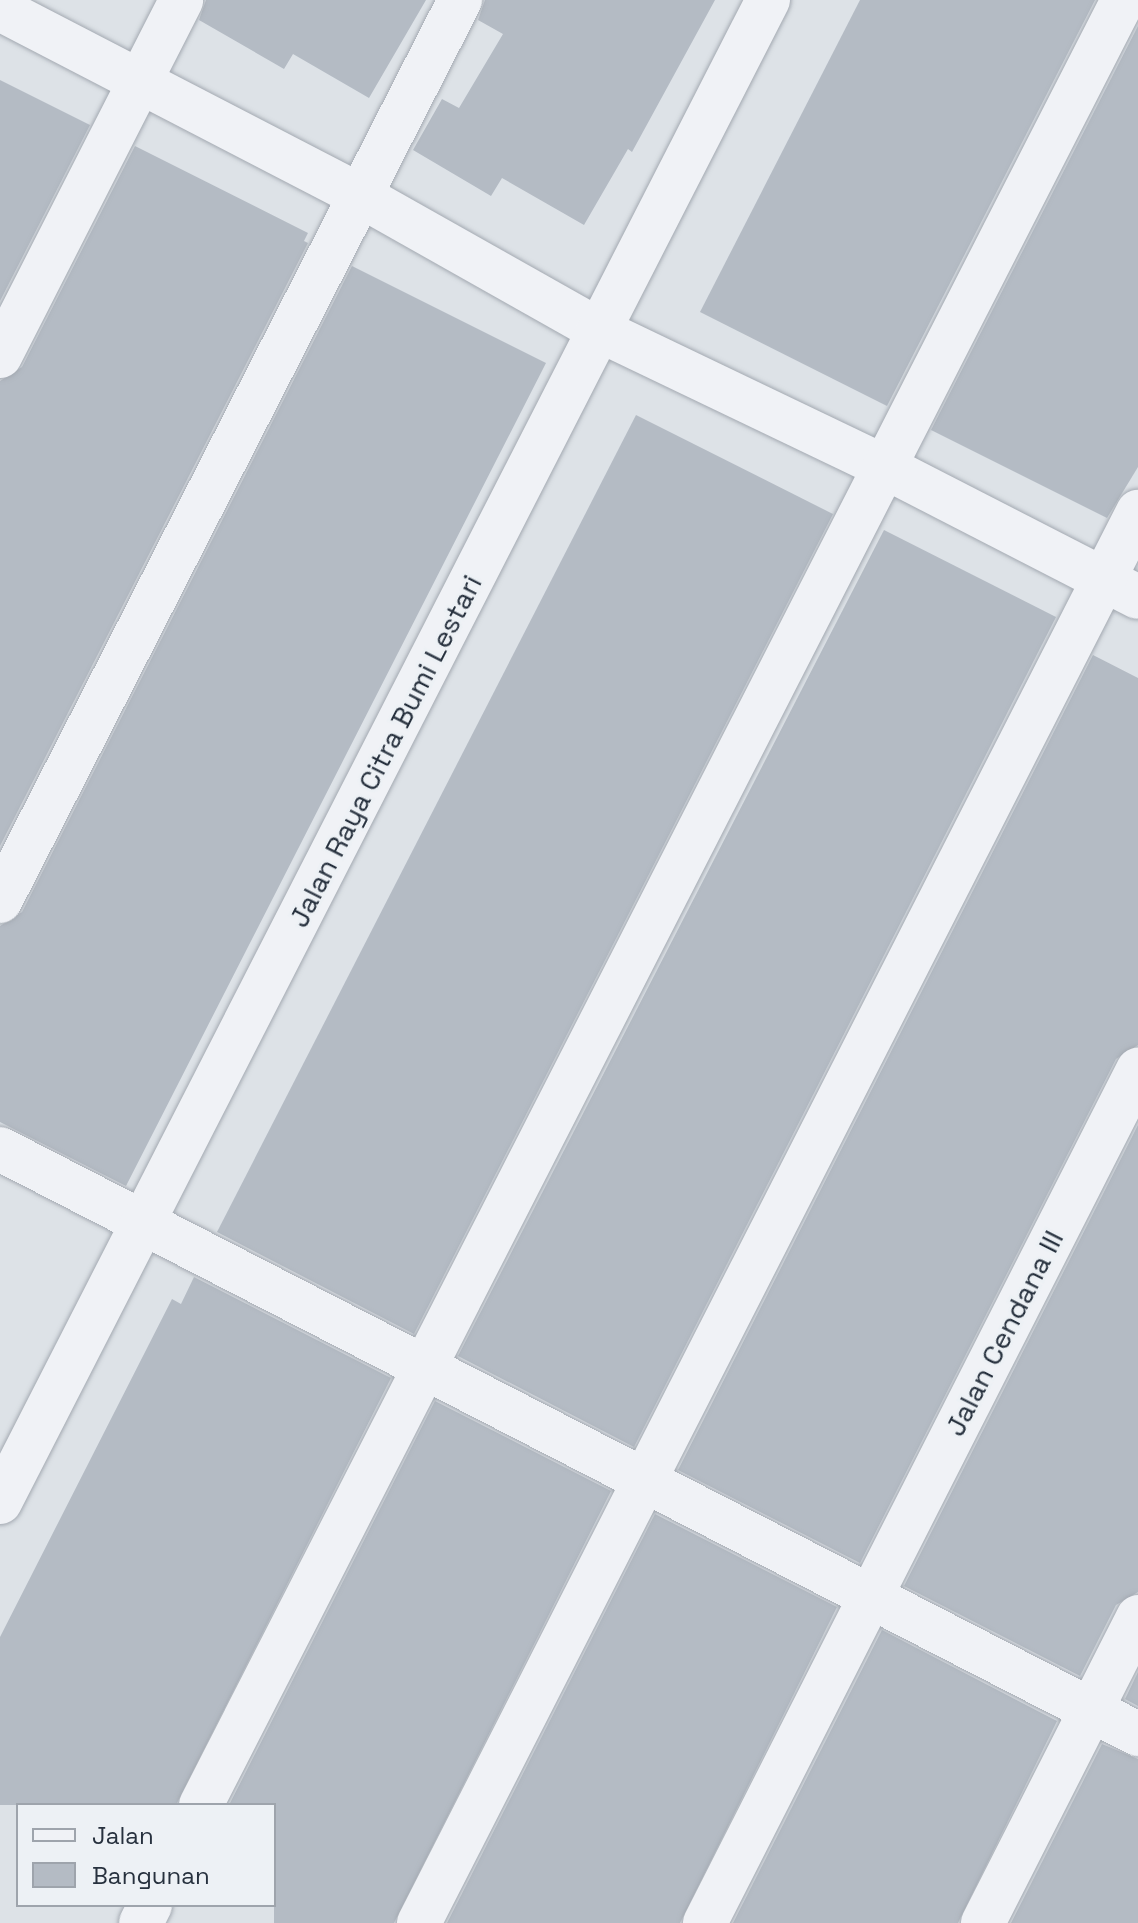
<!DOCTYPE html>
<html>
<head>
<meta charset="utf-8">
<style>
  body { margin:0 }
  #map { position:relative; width:1138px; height:1923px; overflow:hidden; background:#dde2e7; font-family:"Space Grotesk",sans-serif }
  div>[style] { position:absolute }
  .building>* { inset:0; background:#b4bbc4 }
  .roads { filter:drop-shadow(0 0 2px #a3a9b1) drop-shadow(0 0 2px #a3a9b1) }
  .minor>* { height:44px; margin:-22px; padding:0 22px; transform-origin:22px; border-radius:22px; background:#f0f2f6 }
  span { translate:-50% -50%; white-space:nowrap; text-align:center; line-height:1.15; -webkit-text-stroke:6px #edf1f5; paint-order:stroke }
  .street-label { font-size:28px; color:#27313e }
  .legend { position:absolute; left:16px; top:1803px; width:260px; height:104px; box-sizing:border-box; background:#edf1f5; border:2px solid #9ea4ac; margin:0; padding:10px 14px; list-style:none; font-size:24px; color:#27313e }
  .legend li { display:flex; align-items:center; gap:16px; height:40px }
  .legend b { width:40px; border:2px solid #9ea4ac }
</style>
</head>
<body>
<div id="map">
  <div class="building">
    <i style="clip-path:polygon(206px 0,426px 0,369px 98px,293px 54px,284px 69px,199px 20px)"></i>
    <i style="clip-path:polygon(485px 0,715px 0,632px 152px,628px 149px,584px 225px,502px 178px,491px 196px,413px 150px,442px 99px,459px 108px,503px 34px,478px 20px)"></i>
    <i style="clip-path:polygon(860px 0,1095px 0,887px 406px,700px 312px)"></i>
    <i style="clip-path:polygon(1138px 26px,1138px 467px,1107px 518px,931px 430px)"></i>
    <i style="clip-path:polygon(0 80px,90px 125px,0 301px)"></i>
    <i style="clip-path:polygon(135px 146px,308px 233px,304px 241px,308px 243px,0 846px,0 381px,22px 367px)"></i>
    <i style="clip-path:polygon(352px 266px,546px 363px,126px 1186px,0 1122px,0 926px,22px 912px)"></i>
    <i style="clip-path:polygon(636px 415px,833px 514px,414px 1334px,217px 1232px)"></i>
    <i style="clip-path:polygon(884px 530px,1056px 617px,634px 1447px,458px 1356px)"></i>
    <i style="clip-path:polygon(1093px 655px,1138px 678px,1138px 1045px,1116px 1059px,860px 1563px,678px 1470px)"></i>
    <i style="clip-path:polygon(1138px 1125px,1138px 1592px,1116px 1605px,1080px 1676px,904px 1586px)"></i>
    <i style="clip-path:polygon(194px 1277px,391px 1378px,176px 1805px,0 1805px,0 1637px,172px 1299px,181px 1304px)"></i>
    <i style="clip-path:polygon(435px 1401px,611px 1491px,394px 1923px,274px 1923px,274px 1805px,229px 1805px)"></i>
    <i style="clip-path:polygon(655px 1514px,837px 1607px,680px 1923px,447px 1923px)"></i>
    <i style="clip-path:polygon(882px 1630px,1057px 1721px,958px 1923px,733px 1923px)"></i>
    <i style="clip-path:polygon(1138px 1672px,1138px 1706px,1125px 1699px)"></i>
    <i style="clip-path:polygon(1102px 1744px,1138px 1759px,1138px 1923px,1011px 1923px)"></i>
  </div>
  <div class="roads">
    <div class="minor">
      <i style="left:0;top:9px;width:407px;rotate:27.4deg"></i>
      <i style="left:361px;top:196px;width:273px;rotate:29.4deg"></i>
      <i style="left:599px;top:330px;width:317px;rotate:25.6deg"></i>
      <i style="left:885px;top:467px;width:284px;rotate:27.2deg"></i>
      <i style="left:0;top:356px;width:399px;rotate:-63deg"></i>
      <i style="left:0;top:901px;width:1012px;rotate:-62.95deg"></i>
      <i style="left:0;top:1149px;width:1280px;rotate:27.21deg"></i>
      <i style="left:0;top:1502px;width:1687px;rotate:-62.92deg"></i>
      <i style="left:201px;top:1805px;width:2027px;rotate:-62.94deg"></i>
      <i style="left:141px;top:1923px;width:20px;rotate:-63deg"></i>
      <i style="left:419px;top:1923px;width:1584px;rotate:-63deg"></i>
      <i style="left:705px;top:1923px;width:957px;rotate:-63.09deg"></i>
      <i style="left:983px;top:1923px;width:343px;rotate:-63.1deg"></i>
    </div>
  </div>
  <div class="street-label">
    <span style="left:385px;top:751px;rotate:-63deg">Jalan Raya Citra Bumi Lestari</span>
    <span style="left:1004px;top:1333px;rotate:-63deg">Jalan Cendana III</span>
  </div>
  <ul class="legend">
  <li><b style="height:10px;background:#f0f2f6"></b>Jalan</li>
  <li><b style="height:22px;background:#b4bbc4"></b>Bangunan</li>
  </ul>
</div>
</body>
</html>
